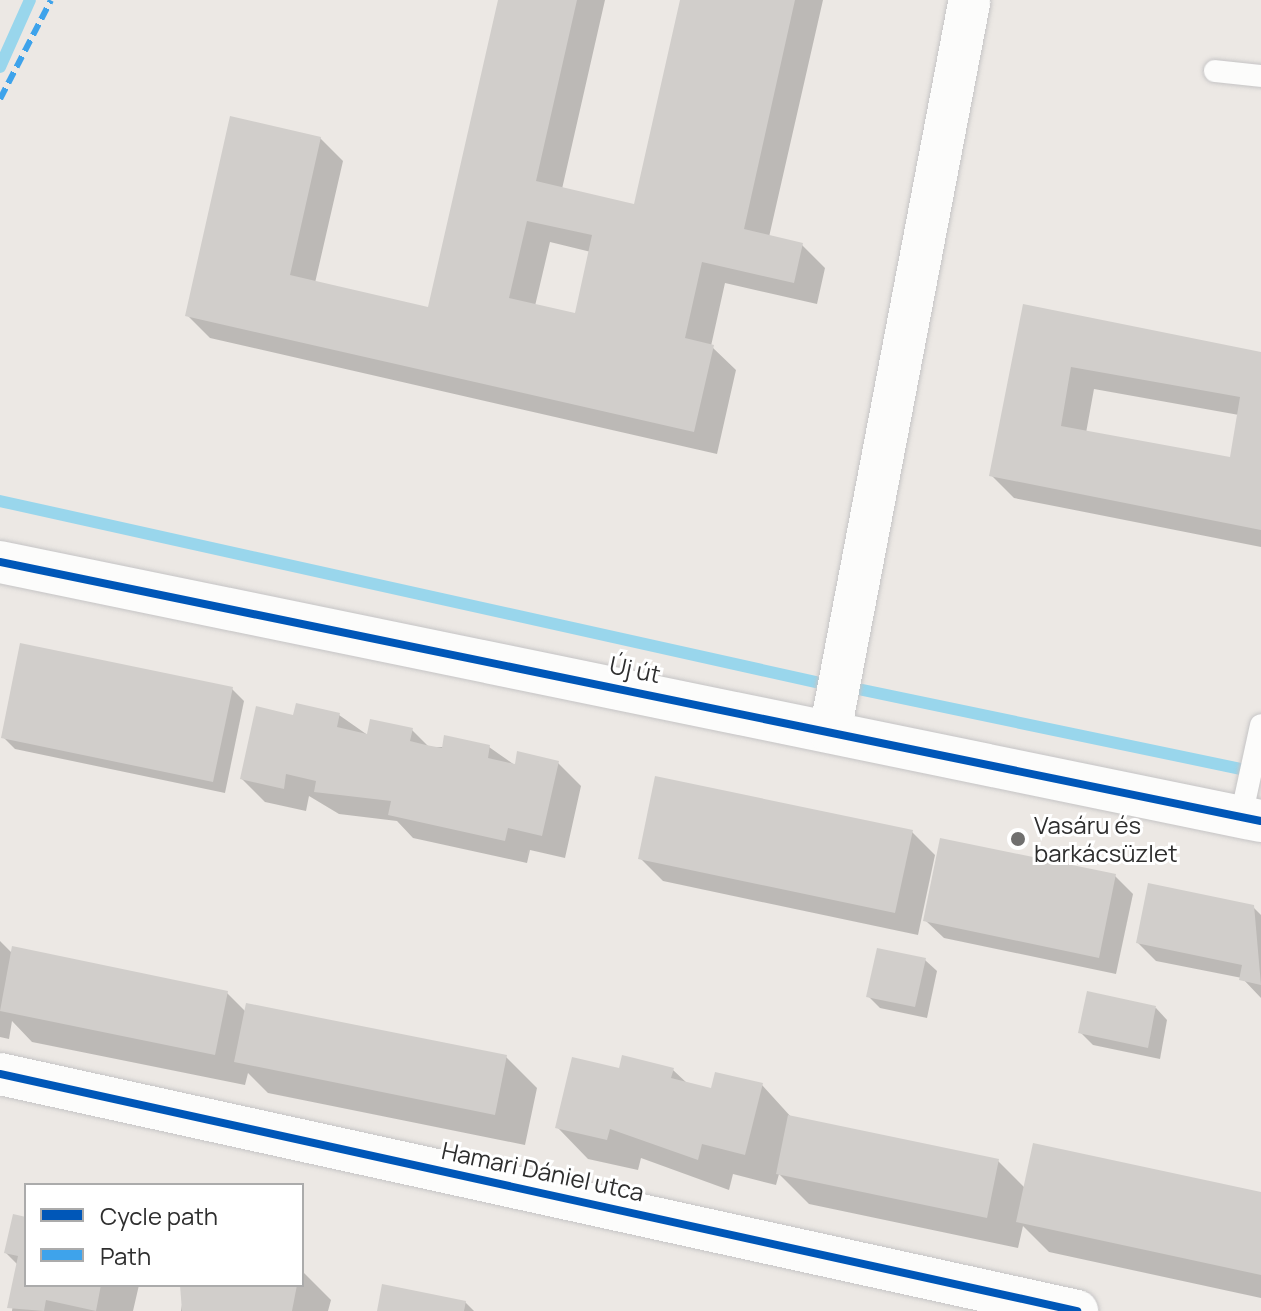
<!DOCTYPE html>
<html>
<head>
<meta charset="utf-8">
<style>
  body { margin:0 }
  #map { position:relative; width:1261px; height:1311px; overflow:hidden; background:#ece8e4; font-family:Manrope,sans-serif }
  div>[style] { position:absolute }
  .shadow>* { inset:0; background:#0003 }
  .stream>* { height:12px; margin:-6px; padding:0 6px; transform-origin:6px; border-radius:6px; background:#99d6ec }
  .building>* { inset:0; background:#d1cecb }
  .roads { filter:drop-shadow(0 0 2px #c5c4c5) drop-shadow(0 0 2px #c5c4c5) }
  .lane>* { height:22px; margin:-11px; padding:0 11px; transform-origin:11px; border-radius:11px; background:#fcfcfb }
  .street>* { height:42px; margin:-21px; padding:0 21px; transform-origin:21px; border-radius:21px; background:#fcfcfb }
  .quiet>* { height:6px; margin-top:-3px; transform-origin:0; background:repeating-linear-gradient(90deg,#3ea3eb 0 12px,transparent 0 18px) }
  .cycleway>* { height:8px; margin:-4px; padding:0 4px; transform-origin:4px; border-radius:4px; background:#0057b8 }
  .dots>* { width:22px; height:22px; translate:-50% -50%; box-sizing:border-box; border:4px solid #fff; border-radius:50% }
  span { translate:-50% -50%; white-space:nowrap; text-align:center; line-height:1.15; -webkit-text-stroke:6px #fff; paint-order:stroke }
  .street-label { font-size:24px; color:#2e2e2e }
  .poi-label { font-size:24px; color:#2e2e2e }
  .left { translate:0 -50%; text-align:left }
  .legend { position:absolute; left:24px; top:1183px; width:280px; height:104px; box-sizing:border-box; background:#fff; border:2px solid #ababab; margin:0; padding:10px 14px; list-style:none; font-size:24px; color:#2e2e2e }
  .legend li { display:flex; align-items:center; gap:16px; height:40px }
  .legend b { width:40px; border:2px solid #ababab }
</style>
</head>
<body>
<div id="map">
  <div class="shadow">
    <i style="clip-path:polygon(evenodd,500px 0,605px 0,562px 189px,636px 206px,683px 0,823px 0,769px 237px,802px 245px,825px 268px,817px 304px,725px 283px,711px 346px,736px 370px,717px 454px,210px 338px,187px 315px,320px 138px,343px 161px,315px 283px,430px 310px,500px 0,550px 242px,591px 252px,576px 315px,535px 306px,550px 242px)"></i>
    <i style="clip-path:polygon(evenodd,1024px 307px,1261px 354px,1261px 547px,1014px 498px,991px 475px,1024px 307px,1094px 389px,1239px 415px,1231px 459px,1086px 433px,1094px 389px)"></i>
    <i style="clip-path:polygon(232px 689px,244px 701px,225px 793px,15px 749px,3px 737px)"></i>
    <i style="clip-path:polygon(339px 715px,369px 736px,412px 730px,429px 747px,489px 747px,516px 766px,558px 763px,581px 786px,565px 858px,530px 850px,527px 863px,413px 838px,397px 821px,339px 814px,309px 796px,306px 811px,265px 802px,242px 779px,295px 717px)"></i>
    <i style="clip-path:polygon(912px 832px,935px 855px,918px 935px,663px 881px,640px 858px)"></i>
    <i style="clip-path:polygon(1115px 876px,1133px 894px,1116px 974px,944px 938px,926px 921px)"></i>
    <i style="clip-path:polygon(1253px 907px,1261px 915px,1261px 998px,1242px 978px,1156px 961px,1138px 943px)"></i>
    <i style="clip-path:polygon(0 941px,13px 954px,227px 993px,246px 1012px,506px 1057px,537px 1088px,525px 1145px,268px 1093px,248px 1073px,245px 1085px,32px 1042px,12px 1021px,9px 1039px,0 1037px)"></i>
    <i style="clip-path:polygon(925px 960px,937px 971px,927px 1018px,880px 1008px,868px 996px)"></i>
    <i style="clip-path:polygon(1156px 1008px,1167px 1020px,1160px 1059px,1093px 1045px,1081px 1033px)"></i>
    <i style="clip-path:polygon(673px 1070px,688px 1084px,712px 1090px,762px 1085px,792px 1118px,998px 1161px,1025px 1188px,1261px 1194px,1261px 1298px,1049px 1252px,1023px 1226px,1018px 1248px,809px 1204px,779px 1174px,776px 1185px,733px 1174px,729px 1190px,641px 1158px,638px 1170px,588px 1159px,557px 1127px,620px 1071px)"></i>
    <i style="clip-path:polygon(26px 1218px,26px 1285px,139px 1285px,133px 1311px,12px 1311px,18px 1265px,6px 1253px)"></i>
    <i style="clip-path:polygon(302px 1271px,331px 1300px,328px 1311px,181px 1311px,185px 1285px,302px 1285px)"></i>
    <i style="clip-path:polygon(465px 1302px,474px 1311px,379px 1311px)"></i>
  </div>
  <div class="stream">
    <i style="left:0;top:67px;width:73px;rotate:-65.9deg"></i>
    <i style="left:0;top:501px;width:836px;rotate:12.51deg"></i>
    <i style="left:858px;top:689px;width:405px;rotate:11.8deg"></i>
  </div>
  <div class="building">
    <i style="clip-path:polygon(evenodd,498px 0,577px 0,536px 181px,634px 204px,680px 0,795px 0,744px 229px,803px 243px,794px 283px,702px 262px,685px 338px,714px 345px,694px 432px,185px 316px,230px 116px,321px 137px,290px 275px,428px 307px,498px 0,527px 221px,592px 235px,575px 313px,509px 298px,527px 221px)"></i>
    <i style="clip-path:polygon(evenodd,1023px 304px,1261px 352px,1261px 530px,989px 476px,1023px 304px,1071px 367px,1240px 397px,1230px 457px,1061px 426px,1071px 367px)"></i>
    <i style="clip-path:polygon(20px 643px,233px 687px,213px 782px,1px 738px)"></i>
    <i style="clip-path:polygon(296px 703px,340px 713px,337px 727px,367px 734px,370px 719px,413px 728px,410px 741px,426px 745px,442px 748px,444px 735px,490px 745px,488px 758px,515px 764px,517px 751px,559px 761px,542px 836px,508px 828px,505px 841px,388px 815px,391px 801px,314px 792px,316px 781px,286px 774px,284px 789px,240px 779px,256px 706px,293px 715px)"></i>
    <i style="clip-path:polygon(655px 776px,913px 830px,895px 913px,638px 859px)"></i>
    <i style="clip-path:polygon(940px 838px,1116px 874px,1099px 958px,923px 921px)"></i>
    <i style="clip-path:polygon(1148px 883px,1254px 905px,1261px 985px,1239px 980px,1242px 965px,1136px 943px)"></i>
    <i style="clip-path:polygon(12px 946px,228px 991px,215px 1055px,0 1011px)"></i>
    <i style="clip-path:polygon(877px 948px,926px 958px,915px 1007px,866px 997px)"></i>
    <i style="clip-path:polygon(1087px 991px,1156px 1006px,1148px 1048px,1078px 1033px)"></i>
    <i style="clip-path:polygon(246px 1003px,507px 1055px,495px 1115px,234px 1062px)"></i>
    <i style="clip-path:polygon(622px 1055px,674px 1068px,671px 1078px,711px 1088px,715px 1072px,763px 1083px,745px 1155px,702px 1144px,698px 1160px,610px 1129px,607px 1140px,555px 1128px,572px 1057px,619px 1068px)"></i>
    <i style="clip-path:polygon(788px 1115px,999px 1159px,987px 1218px,776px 1174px)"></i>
    <i style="clip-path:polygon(1033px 1143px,1261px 1192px,1261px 1275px,1016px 1222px)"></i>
    <i style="clip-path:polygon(13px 1214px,26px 1217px,26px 1285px,101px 1285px,96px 1311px,46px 1300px,44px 1311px,7px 1308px,18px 1256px,4px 1253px)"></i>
    <i style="clip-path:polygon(382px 1284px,466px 1301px,464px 1311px,377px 1311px)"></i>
    <i style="clip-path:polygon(180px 1285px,297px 1285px,292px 1311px,182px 1311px)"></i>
  </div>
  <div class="roads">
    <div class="lane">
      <i style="left:1215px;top:71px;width:46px;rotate:6.2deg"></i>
      <i style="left:1241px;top:817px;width:94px;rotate:-77.7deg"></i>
    </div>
    <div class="street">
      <i style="left:0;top:562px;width:1287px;rotate:11.61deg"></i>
      <i style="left:830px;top:732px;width:742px;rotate:-79.2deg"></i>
      <i style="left:0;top:1074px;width:1103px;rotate:12.41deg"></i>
    </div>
  </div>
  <div class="quiet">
    <i style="left:0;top:99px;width:111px;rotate:-62.7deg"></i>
  </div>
  <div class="cycleway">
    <i style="left:0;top:562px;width:1287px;rotate:11.61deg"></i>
    <i style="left:0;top:1074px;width:1103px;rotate:12.41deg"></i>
  </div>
  <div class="dots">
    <i style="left:1018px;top:839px;background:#706f6e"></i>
  </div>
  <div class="street-label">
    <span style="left:635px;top:669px;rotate:12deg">Új út</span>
    <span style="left:543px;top:1171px;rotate:12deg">Hamari Dániel utca</span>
  </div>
  <div class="poi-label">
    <span class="left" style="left:1034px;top:839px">Vasáru és<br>barkácsüzlet</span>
  </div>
  <ul class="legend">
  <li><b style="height:10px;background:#0057b8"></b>Cycle path</li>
  <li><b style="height:10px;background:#3ea3eb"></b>Path</li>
  </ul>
</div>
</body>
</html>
